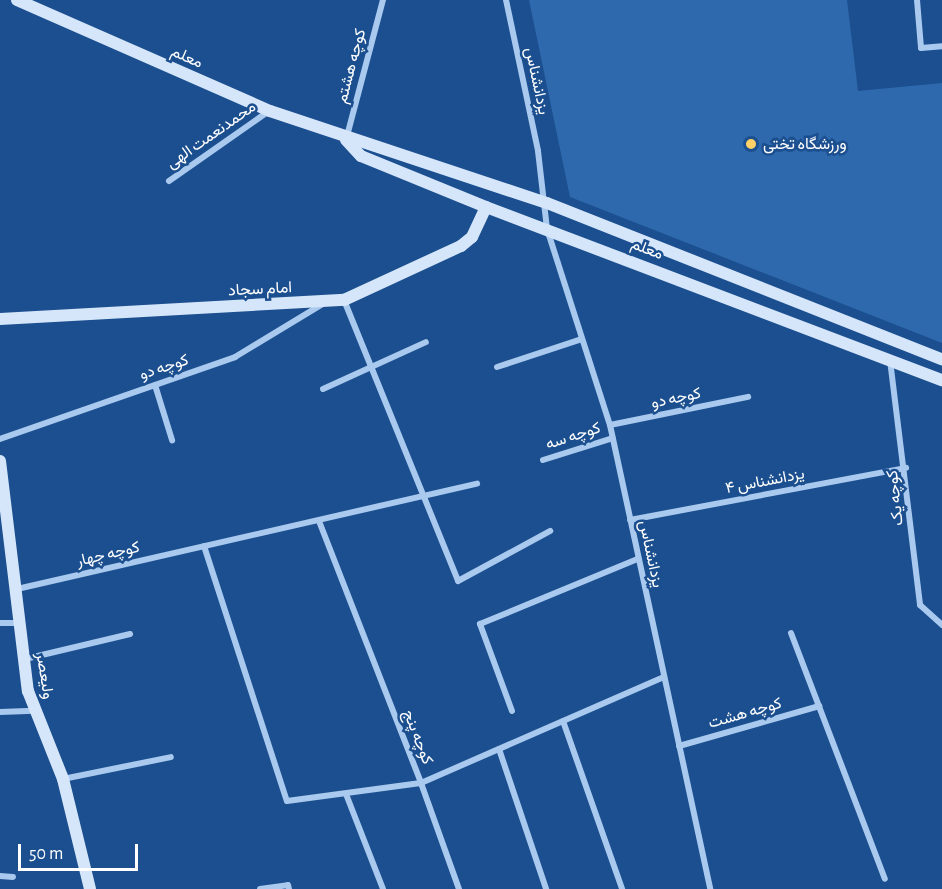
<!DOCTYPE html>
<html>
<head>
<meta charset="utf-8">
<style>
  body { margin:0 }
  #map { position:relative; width:942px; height:889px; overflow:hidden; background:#1b4f8f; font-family:"Alegreya Sans",Vazirmatn,sans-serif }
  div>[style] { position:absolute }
  .green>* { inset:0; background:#2e69ad }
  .street>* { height:6px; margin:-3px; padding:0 3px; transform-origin:3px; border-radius:3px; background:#a9c9ee }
  .secondary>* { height:12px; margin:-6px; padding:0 6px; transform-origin:6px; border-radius:6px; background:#d6e6fa }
  .dots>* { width:16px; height:16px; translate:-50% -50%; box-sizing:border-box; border:3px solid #1b4f8f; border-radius:50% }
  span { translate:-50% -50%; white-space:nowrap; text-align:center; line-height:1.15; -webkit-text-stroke:5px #1b4f8f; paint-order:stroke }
  .street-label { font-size:16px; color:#fff }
  .poi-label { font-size:16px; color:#fff }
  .left { translate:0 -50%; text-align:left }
  .scale { position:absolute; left:18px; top:844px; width:120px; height:27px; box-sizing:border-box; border:3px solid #fff; border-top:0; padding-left:8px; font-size:18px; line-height:21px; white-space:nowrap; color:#fff; -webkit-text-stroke:4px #1b4f8f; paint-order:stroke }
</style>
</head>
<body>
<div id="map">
  <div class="green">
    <i style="clip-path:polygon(529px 0,847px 0,858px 91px,942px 83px,942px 343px,570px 197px)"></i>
  </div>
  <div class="street">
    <i style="left:506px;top:0;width:154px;rotate:78deg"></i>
    <i style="left:538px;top:151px;width:79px;rotate:83.4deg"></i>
    <i style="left:547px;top:229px;width:206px;rotate:72.2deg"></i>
    <i style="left:610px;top:425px;width:475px;rotate:77.8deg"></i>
    <i style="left:917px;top:0;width:48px;rotate:85.2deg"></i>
    <i style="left:921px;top:48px;width:21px;rotate:-5deg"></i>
    <i style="left:347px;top:136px;width:141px;rotate:-75.2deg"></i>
    <i style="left:169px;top:181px;width:122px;rotate:-35deg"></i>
    <i style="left:344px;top:300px;width:303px;rotate:67.9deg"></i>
    <i style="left:458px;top:581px;width:105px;rotate:-28.5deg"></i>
    <i style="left:890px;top:360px;width:247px;rotate:83deg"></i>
    <i style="left:920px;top:605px;width:30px;rotate:42deg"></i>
    <i style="left:497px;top:367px;width:89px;rotate:-18.2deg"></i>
    <i style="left:155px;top:385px;width:58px;rotate:72.8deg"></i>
    <i style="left:323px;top:389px;width:113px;rotate:-24.5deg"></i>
    <i style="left:610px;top:425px;width:141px;rotate:-11.5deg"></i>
    <i style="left:0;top:439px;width:249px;rotate:-19.2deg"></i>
    <i style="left:235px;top:357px;width:104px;rotate:-31.2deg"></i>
    <i style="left:543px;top:460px;width:73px;rotate:-17.4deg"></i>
    <i style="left:630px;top:520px;width:281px;rotate:-10.7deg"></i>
    <i style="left:319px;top:521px;width:281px;rotate:68.7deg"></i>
    <i style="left:421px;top:783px;width:265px;rotate:-23.6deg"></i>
    <i style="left:204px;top:546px;width:268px;rotate:72deg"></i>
    <i style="left:287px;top:801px;width:135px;rotate:-7.7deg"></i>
    <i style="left:421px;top:783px;width:113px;rotate:70.3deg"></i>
    <i style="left:17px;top:589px;width:472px;rotate:-12.9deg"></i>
    <i style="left:0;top:623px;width:20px"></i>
    <i style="left:791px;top:633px;width:263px;rotate:69.1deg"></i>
    <i style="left:25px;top:659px;width:108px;rotate:-13.4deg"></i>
    <i style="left:512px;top:711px;width:93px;rotate:-110.2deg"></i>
    <i style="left:480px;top:624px;width:171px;rotate:-22.4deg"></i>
    <i style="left:0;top:712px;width:34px;rotate:-2deg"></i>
    <i style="left:563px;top:721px;width:178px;rotate:70.6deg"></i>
    <i style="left:679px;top:746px;width:146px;rotate:-15.9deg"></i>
    <i style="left:499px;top:749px;width:148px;rotate:71.4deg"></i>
    <i style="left:63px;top:779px;width:110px;rotate:-11.5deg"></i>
    <i style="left:346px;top:794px;width:102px;rotate:68.7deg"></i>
    <i style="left:0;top:876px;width:13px;rotate:4deg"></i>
    <i style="left:260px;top:889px;width:28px;rotate:-8deg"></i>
    <i style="left:288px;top:885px;width:4px;rotate:76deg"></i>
  </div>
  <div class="secondary">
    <i style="left:17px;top:0;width:276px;rotate:23.7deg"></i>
    <i style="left:270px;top:111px;width:292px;rotate:18.4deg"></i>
    <i style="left:547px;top:203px;width:425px;rotate:21.6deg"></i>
    <i style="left:346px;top:140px;width:22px;rotate:47deg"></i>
    <i style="left:361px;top:156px;width:135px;rotate:22.2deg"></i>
    <i style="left:486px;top:207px;width:488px;rotate:20.8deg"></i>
    <i style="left:0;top:319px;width:345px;rotate:-3.2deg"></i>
    <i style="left:344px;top:300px;width:129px;rotate:-24.8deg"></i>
    <i style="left:461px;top:246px;width:14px;rotate:-39deg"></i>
    <i style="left:472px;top:237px;width:33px;rotate:-65deg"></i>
    <i style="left:0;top:461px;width:232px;rotate:83.1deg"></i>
    <i style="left:28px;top:691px;width:95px;rotate:68.3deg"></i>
    <i style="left:63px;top:779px;width:113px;rotate:76.2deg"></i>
  </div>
  <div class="dots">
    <i style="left:751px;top:144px;background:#ffd166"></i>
  </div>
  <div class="street-label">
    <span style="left:187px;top:57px;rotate:24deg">معلم</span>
    <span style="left:351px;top:66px;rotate:-75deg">کوچه هشتم</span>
    <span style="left:537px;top:81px;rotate:78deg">یزدانشناس</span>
    <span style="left:211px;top:135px;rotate:-35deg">محمدنعمت الهی</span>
    <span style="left:647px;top:249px;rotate:21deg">معلم</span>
    <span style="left:260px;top:289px;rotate:-3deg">امام سجاد</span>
    <span style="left:164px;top:367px;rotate:-18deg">کوچه دو</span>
    <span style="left:676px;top:398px;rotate:-12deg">کوچه دو</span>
    <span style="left:573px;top:436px;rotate:-18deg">کوچه سه</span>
    <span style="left:765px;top:481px;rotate:-11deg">یزدانشناس ۴</span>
    <span style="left:895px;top:498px;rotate:-96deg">کوچه یک</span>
    <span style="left:108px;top:554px;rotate:-13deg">کوچه چهار</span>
    <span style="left:651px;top:554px;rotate:78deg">یزدانشناس</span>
    <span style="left:45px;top:676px;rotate:81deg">ولیعصر</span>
    <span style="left:745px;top:713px;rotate:-16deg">کوچه هشت</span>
    <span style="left:418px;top:737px;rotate:69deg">کوچه پنج</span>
  </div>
  <div class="poi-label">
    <span class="left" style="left:763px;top:144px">ورزشگاه تختی</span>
  </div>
  <div class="scale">50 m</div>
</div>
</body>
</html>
